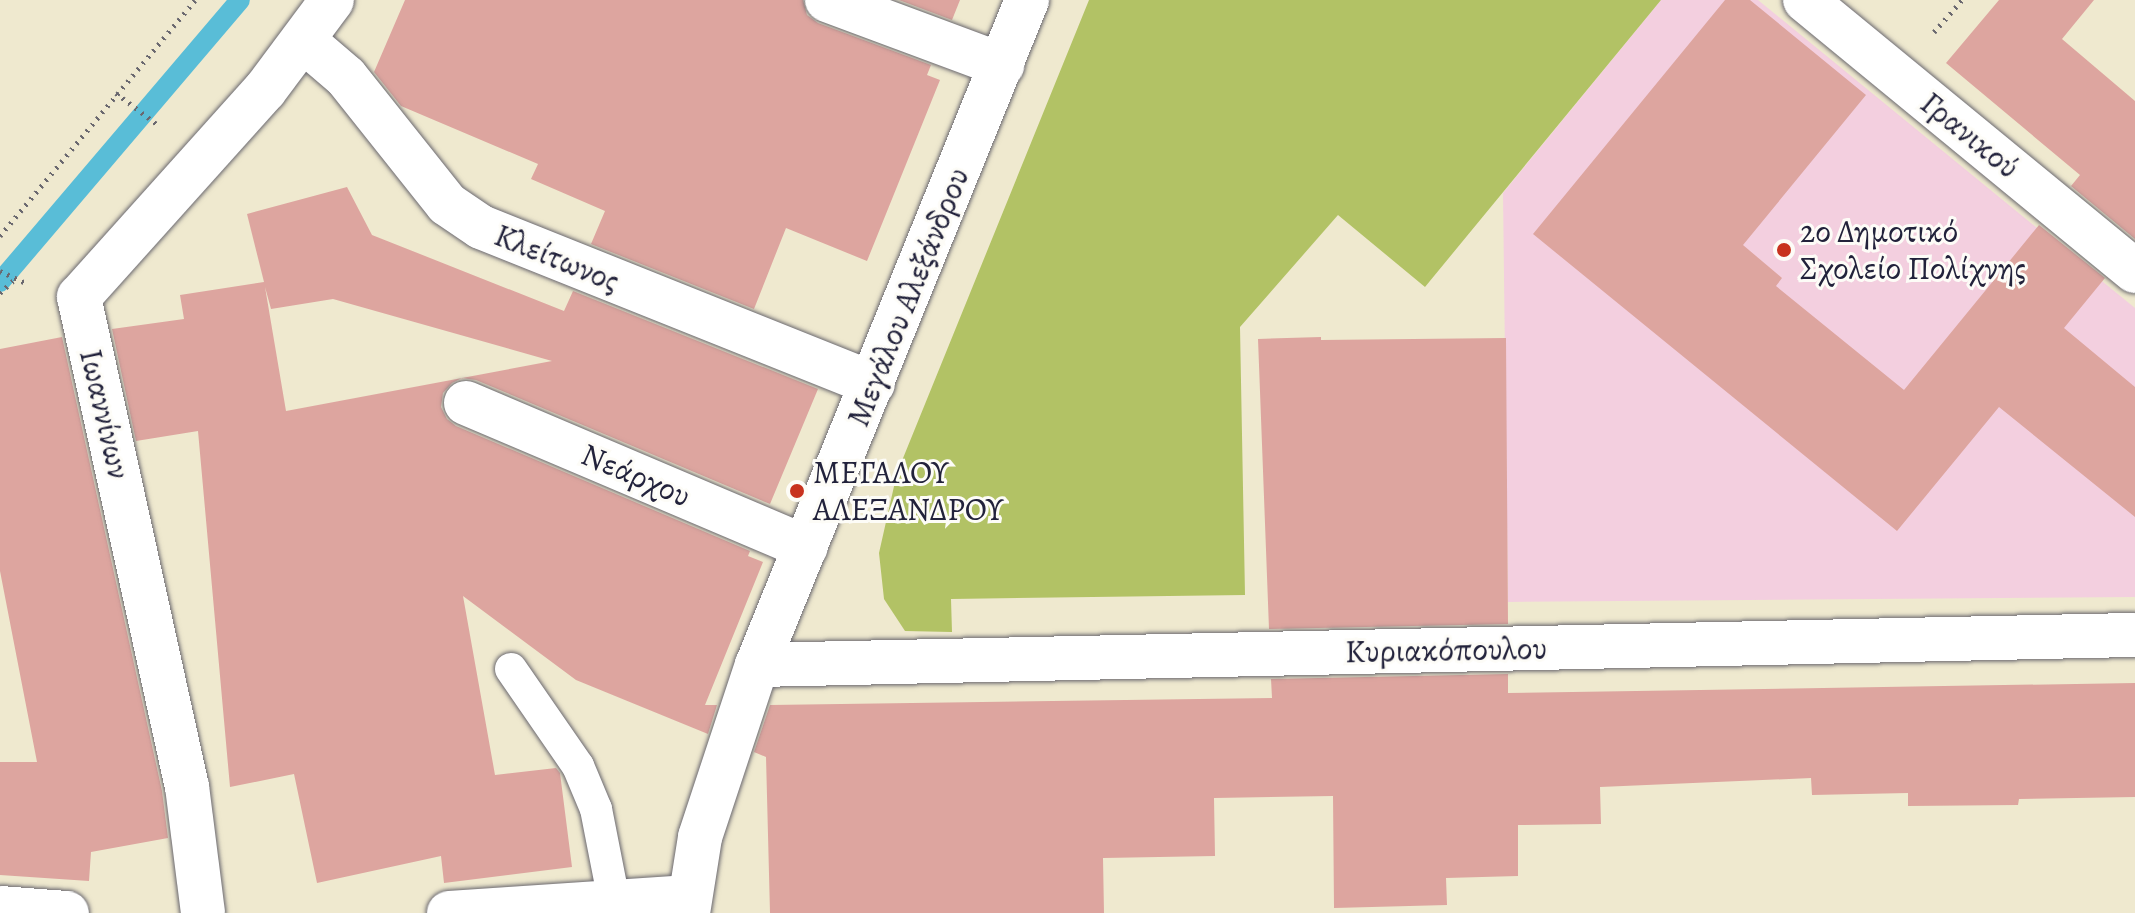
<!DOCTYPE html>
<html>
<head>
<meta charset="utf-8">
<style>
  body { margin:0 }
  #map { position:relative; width:2135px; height:913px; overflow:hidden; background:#efe9cf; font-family:Alegreya,serif }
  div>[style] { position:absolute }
  .built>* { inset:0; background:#f3cfdf }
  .green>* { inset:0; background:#b2c265 }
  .stream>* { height:20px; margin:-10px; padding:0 10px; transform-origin:10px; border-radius:10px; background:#59bdd7 }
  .building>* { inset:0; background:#dda59f }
  .path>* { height:5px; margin-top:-2.5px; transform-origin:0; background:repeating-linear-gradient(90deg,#6a686f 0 2px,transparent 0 8px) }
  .roads { filter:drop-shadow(0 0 2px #6a686f) drop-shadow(0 0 2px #6a686f) }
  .service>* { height:32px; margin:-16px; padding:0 16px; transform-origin:16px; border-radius:16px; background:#fff }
  .minor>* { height:44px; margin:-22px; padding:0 22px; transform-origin:22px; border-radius:22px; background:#fff }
  .tertiary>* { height:44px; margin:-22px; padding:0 22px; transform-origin:22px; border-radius:22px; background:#fff }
  .dots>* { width:22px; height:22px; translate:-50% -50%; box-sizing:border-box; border:4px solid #fdfcf7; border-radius:50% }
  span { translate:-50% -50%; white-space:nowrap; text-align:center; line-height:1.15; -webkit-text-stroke:6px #fdfcf7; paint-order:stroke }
  .street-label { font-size:32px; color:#22223b }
  .poi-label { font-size:32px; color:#22223b }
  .left { translate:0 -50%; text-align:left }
</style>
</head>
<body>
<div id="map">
  <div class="built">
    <i style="clip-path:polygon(1661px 0,1758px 0,2135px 308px,2135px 597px,1508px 602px,1503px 193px)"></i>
  </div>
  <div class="green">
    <i style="clip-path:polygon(1089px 0,1661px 0,1425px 287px,1338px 215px,1240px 327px,1245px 595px,951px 599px,952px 632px,905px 631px,884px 599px,879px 553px,897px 473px)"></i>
  </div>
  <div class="stream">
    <i style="left:0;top:282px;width:370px;rotate:-49.6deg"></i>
  </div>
  <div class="building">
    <i style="clip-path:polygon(405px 0,803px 0,807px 15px,818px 23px,931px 65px,927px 75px,940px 80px,867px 261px,786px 228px,754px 309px,591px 244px,605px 211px,531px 179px,538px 164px,401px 106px,374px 72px)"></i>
    <i style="clip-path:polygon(899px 0,960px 0,952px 20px)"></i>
    <i style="clip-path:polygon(1725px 0,1750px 0,1866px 95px,1743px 245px,1782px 278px,1776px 286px,1904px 390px,2039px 225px,2105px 278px,2064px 328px,2135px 387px,2135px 517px,1999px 407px,1897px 531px,1533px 234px)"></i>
    <i style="clip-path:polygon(1999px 0,2094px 0,2062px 39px,2135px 101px,2135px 239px,2071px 186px,2080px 175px,1946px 63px)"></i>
    <i style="clip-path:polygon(evenodd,347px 187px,372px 235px,564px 311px,573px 291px,818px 389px,770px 504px,476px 380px,462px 378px,452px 383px,443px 393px,441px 407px,447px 419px,456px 426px,750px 551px,748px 556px,763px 562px,705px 705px,717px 705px,708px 734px,576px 680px,463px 596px,495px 775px,556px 768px,560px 773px,572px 867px,444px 883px,441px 856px,317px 883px,294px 774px,230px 787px,198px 431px,136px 441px,112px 329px,184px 319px,180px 295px,264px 282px,247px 214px,347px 187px,265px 287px,271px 309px,333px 299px,552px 361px,286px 411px,265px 287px)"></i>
    <i style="clip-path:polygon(62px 337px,162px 791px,168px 838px,91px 852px,89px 881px,0 875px,0 762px,37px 762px,0 571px,0 349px)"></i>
    <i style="clip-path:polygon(1321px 337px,1321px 340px,1506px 338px,1508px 624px,1269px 629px,1258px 339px)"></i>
    <i style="clip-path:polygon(1508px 674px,1508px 693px,2135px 683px,2135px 797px,2019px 799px,2018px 805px,1908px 806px,1908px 793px,1812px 795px,1811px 778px,1600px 787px,1601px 824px,1518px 825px,1518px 876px,1446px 878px,1447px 905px,1334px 908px,1333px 796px,1214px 798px,1215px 856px,1103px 858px,1104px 913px,770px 913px,766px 757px,754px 752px,770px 705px,1272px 698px,1271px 679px)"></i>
  </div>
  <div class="path">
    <i style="left:1934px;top:32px;width:43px;rotate:-48.8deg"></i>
    <i style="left:116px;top:93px;width:53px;rotate:37.3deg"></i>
    <i style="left:0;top:236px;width:306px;rotate:-50.4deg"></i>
    <i style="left:0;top:271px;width:31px;rotate:25deg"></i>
    <i style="left:0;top:293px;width:19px;rotate:-43deg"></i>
  </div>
  <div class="roads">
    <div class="service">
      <i style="left:511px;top:669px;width:118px;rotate:55.4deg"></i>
      <i style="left:578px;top:766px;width:47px;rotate:67.3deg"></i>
      <i style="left:596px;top:809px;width:94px;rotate:78.9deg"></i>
    </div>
    <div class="minor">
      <i style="left:827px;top:0;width:187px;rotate:20.4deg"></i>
      <i style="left:1805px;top:0;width:427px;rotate:39.4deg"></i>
      <i style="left:304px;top:41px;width:55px;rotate:40.6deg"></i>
      <i style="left:346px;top:77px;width:162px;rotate:51.5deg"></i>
      <i style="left:447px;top:204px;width:41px;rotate:34.1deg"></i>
      <i style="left:481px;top:227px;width:422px;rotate:21.8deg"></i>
      <i style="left:466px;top:403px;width:369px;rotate:23deg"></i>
      <i style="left:757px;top:665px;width:1378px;rotate:-1.25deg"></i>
      <i style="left:0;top:908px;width:67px;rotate:4.3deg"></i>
      <i style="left:203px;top:913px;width:127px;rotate:-97.2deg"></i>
      <i style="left:187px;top:787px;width:502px;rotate:-102.43deg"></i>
      <i style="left:79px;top:297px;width:278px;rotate:-48.1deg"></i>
      <i style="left:265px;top:90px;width:112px;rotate:-53.3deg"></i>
      <i style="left:449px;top:913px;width:241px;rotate:-3.8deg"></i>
    </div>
    <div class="tertiary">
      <i style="left:688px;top:913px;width:77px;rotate:-81deg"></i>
      <i style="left:700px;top:837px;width:181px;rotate:-71.7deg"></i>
      <i style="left:757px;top:665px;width:718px;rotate:-67.9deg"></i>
    </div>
  </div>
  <div class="dots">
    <i style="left:1784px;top:250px;background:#c8321e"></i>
    <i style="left:797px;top:491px;background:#c8321e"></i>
  </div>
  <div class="street-label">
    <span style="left:1970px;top:135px;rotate:39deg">Γρανικού</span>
    <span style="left:557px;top:258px;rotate:22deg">Κλείτωνος</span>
    <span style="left:908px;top:297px;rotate:-68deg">Μεγάλου Αλεξάνδρου</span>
    <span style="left:105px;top:414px;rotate:77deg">Ιωαννίνων</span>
    <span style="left:636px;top:475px;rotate:23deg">Νεάρχου</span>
    <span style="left:1446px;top:650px;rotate:-1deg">Κυριακόπουλου</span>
  </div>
  <div class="poi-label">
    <span class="left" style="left:1800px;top:250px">2ο Δημοτικό<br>Σχολείο Πολίχνης</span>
    <span class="left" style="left:813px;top:491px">ΜΕΓΑΛΟΥ<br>ΑΛΕΞΑΝΔΡΟΥ</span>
  </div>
</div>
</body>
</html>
